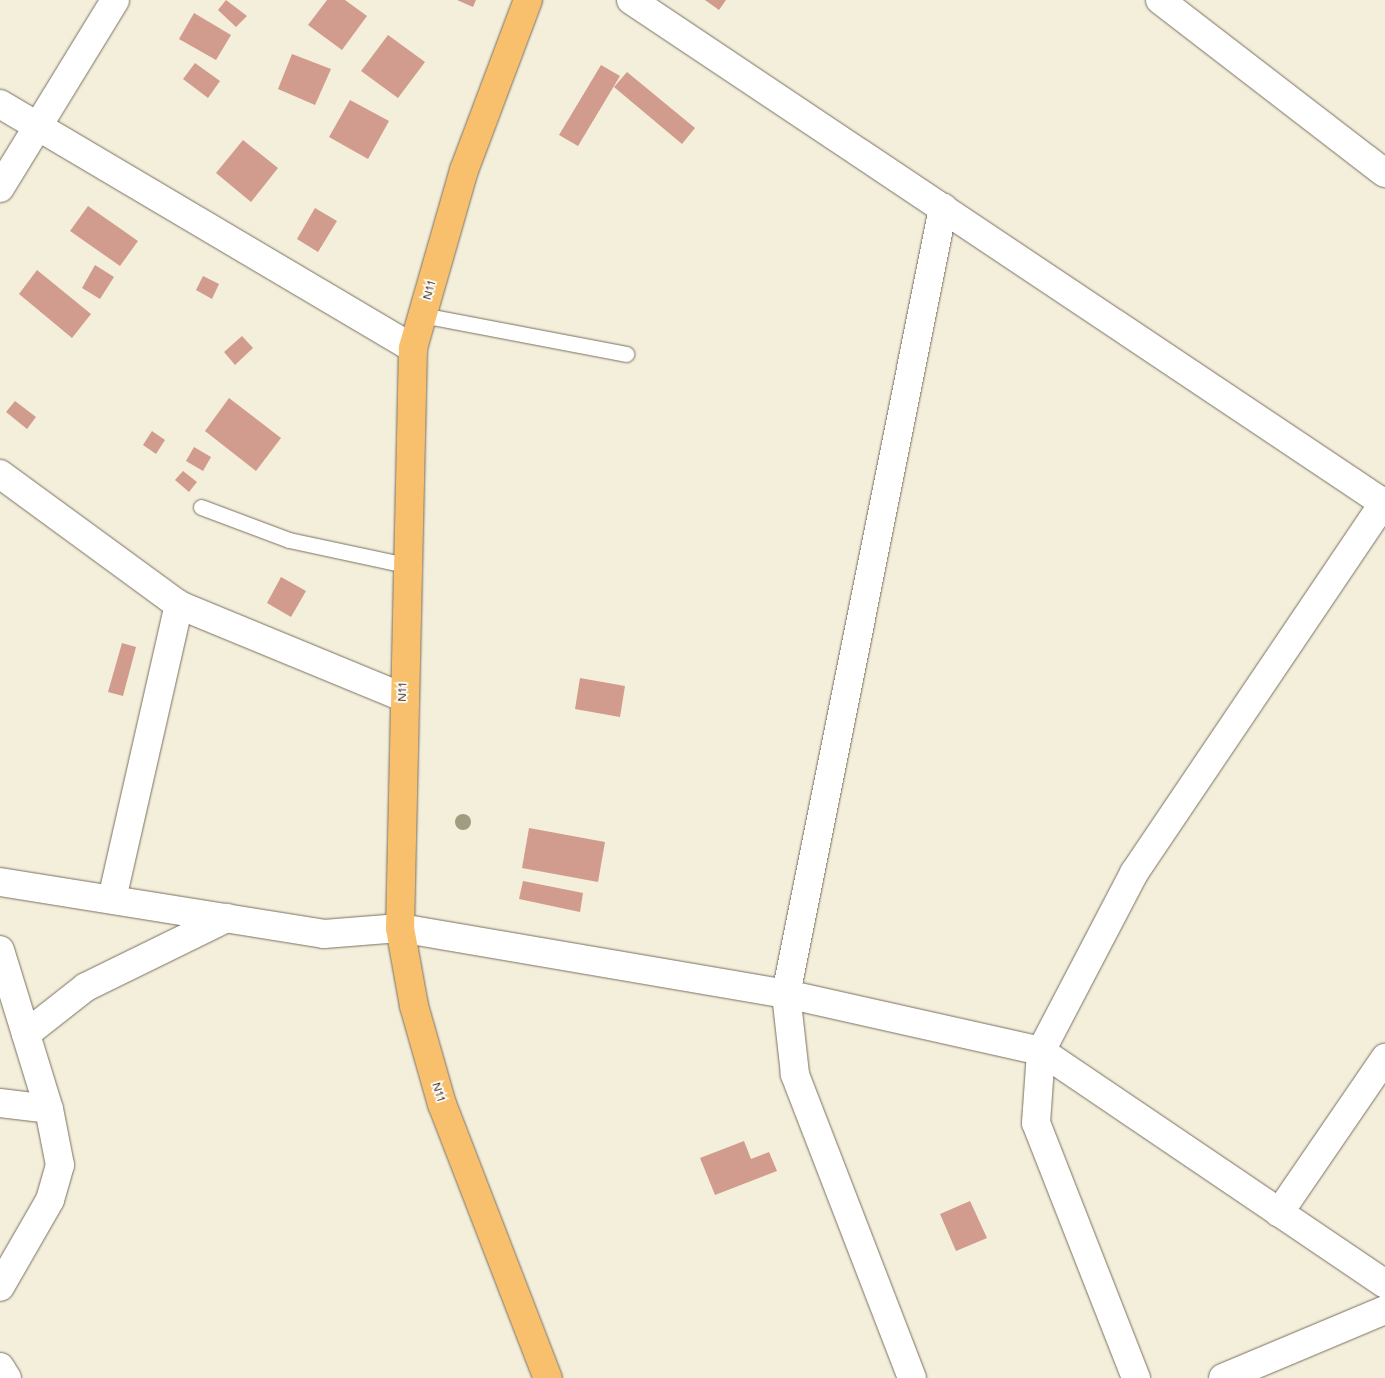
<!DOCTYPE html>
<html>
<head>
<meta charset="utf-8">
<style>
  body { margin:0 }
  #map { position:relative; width:1385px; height:1378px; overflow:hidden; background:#f3efdb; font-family:Mali,sans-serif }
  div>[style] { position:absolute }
  .building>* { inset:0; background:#d19b8e }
  .roads { filter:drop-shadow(0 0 1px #7b6f60) drop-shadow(0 0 1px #7b6f60) }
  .lane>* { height:15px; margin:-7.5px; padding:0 7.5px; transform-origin:7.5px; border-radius:7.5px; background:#fff }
  .street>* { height:28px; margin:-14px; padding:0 14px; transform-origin:14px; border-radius:14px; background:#fff }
  .primary>* { height:28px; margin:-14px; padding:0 14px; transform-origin:14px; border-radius:14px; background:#f8bf6c }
  .trees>* { width:16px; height:16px; margin:-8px; border-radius:50%; background:#a09c80 }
  span { translate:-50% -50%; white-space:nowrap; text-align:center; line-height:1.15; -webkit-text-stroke:4px #fdfcf7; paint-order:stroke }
  .street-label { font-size:12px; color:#3b2a1e }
</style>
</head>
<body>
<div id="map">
  <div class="building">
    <i style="clip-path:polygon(226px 0,247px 16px,236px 27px,218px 10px)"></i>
    <i style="clip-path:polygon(327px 0,345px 0,367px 16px,342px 50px,308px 25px)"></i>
    <i style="clip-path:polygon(457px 0,476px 0,473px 7px)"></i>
    <i style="clip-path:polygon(705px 0,726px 0,719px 10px)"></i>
    <i style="clip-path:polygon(194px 13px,231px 35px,216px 60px,179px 39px)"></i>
    <i style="clip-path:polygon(388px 35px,425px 62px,398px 98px,361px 71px)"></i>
    <i style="clip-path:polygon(292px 54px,331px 69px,315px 105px,278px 89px)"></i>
    <i style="clip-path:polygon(195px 63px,220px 81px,208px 98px,183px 79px)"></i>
    <i style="clip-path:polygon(601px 65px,620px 76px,578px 146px,559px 135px)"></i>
    <i style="clip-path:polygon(627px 72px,695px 128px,682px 144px,614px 87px)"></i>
    <i style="clip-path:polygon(350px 100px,389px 121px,368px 159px,329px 137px)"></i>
    <i style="clip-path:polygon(243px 140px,278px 168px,251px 202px,216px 173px)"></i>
    <i style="clip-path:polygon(88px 206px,138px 241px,120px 266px,70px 231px)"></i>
    <i style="clip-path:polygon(315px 208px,337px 221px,318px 252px,297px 239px)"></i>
    <i style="clip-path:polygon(95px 265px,114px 277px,100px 299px,82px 288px)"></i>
    <i style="clip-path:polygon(37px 270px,91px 314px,72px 338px,19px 294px)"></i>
    <i style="clip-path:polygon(203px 276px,219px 284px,212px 299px,196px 290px)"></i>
    <i style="clip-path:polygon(242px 336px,253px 348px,235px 365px,224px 352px)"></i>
    <i style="clip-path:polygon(229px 398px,281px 438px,256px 471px,205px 431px)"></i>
    <i style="clip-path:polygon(15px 401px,36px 417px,27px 429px,6px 412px)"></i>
    <i style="clip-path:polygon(152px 431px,165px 440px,156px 454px,143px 445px)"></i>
    <i style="clip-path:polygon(194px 447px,211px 457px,203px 471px,186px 461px)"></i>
    <i style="clip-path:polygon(183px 471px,197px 482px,189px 492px,175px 480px)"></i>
    <i style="clip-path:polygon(281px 577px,306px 591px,291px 617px,267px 603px)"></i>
    <i style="clip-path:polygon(122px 643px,136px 647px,123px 696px,108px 692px)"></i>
    <i style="clip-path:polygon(580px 678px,625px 686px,620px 717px,575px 709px)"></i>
    <i style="clip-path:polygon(529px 828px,605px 842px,598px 882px,522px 868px)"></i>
    <i style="clip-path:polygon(523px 881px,583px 893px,580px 912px,519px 899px)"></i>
    <i style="clip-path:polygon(744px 1141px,751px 1159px,769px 1152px,777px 1171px,715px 1195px,700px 1158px)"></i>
    <i style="clip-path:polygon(970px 1201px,987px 1238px,956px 1251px,940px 1214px)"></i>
  </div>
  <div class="roads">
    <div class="lane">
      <i style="left:422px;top:315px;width:208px;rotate:10.8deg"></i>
      <i style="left:201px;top:507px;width:94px;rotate:20.6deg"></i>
      <i style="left:289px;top:540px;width:120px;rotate:12.1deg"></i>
    </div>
    <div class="street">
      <i style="left:631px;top:0;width:907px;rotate:33.76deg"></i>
      <i style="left:1160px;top:0;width:284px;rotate:37.6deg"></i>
      <i style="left:0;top:104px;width:480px;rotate:30.6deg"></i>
      <i style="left:0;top:188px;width:220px;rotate:-58.5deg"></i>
      <i style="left:0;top:474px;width:222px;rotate:36.2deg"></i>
      <i style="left:179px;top:605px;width:241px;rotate:22.4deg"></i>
      <i style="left:0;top:882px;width:328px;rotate:9.1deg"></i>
      <i style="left:324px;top:934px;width:76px;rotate:-4.5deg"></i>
      <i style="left:400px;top:928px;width:392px;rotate:9.7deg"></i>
      <i style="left:786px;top:994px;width:261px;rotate:12.6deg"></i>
      <i style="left:1041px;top:1051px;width:415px;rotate:34.1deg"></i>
      <i style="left:112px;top:899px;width:302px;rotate:-77.2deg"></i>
      <i style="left:0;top:950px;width:166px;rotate:72.9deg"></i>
      <i style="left:49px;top:1109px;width:57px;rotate:78.9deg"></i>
      <i style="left:60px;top:1165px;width:36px;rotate:106deg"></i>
      <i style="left:50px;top:1200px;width:100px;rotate:119.9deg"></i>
      <i style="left:26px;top:1034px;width:76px;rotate:-38.1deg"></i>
      <i style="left:86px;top:987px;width:157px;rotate:-26.1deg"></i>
      <i style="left:0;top:1103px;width:49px;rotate:7deg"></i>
      <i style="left:1279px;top:1213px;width:188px;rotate:-55.6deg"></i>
      <i style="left:0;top:1367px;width:13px;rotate:58deg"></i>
      <i style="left:912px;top:1378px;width:326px;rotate:-111.1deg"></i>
      <i style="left:795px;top:1074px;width:81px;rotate:-96.4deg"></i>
      <i style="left:786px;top:994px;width:802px;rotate:-78.7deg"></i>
      <i style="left:1136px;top:1378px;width:274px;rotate:-111.4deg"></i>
      <i style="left:1036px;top:1123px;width:72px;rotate:-86deg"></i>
      <i style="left:1041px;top:1051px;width:201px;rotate:-62.4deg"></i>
      <i style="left:1134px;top:873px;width:449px;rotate:-56deg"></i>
      <i style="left:1223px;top:1378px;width:176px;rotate:-22.8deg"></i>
    </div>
    <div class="primary">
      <i style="left:528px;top:0;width:182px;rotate:110.6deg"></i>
      <i style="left:464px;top:170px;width:185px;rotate:106deg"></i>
      <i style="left:413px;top:348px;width:580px;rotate:91.28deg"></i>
      <i style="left:400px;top:928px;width:79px;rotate:79.8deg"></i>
      <i style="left:414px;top:1006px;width:102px;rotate:74.1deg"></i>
      <i style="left:442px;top:1104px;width:294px;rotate:68.9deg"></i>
    </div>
  </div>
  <div class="trees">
    <i style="left:463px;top:822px"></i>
  </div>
  <div class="street-label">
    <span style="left:429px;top:290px;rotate:-74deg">N11</span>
    <span style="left:402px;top:692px;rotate:-88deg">N11</span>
    <span style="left:439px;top:1092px;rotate:73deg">N11</span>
  </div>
</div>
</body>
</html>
